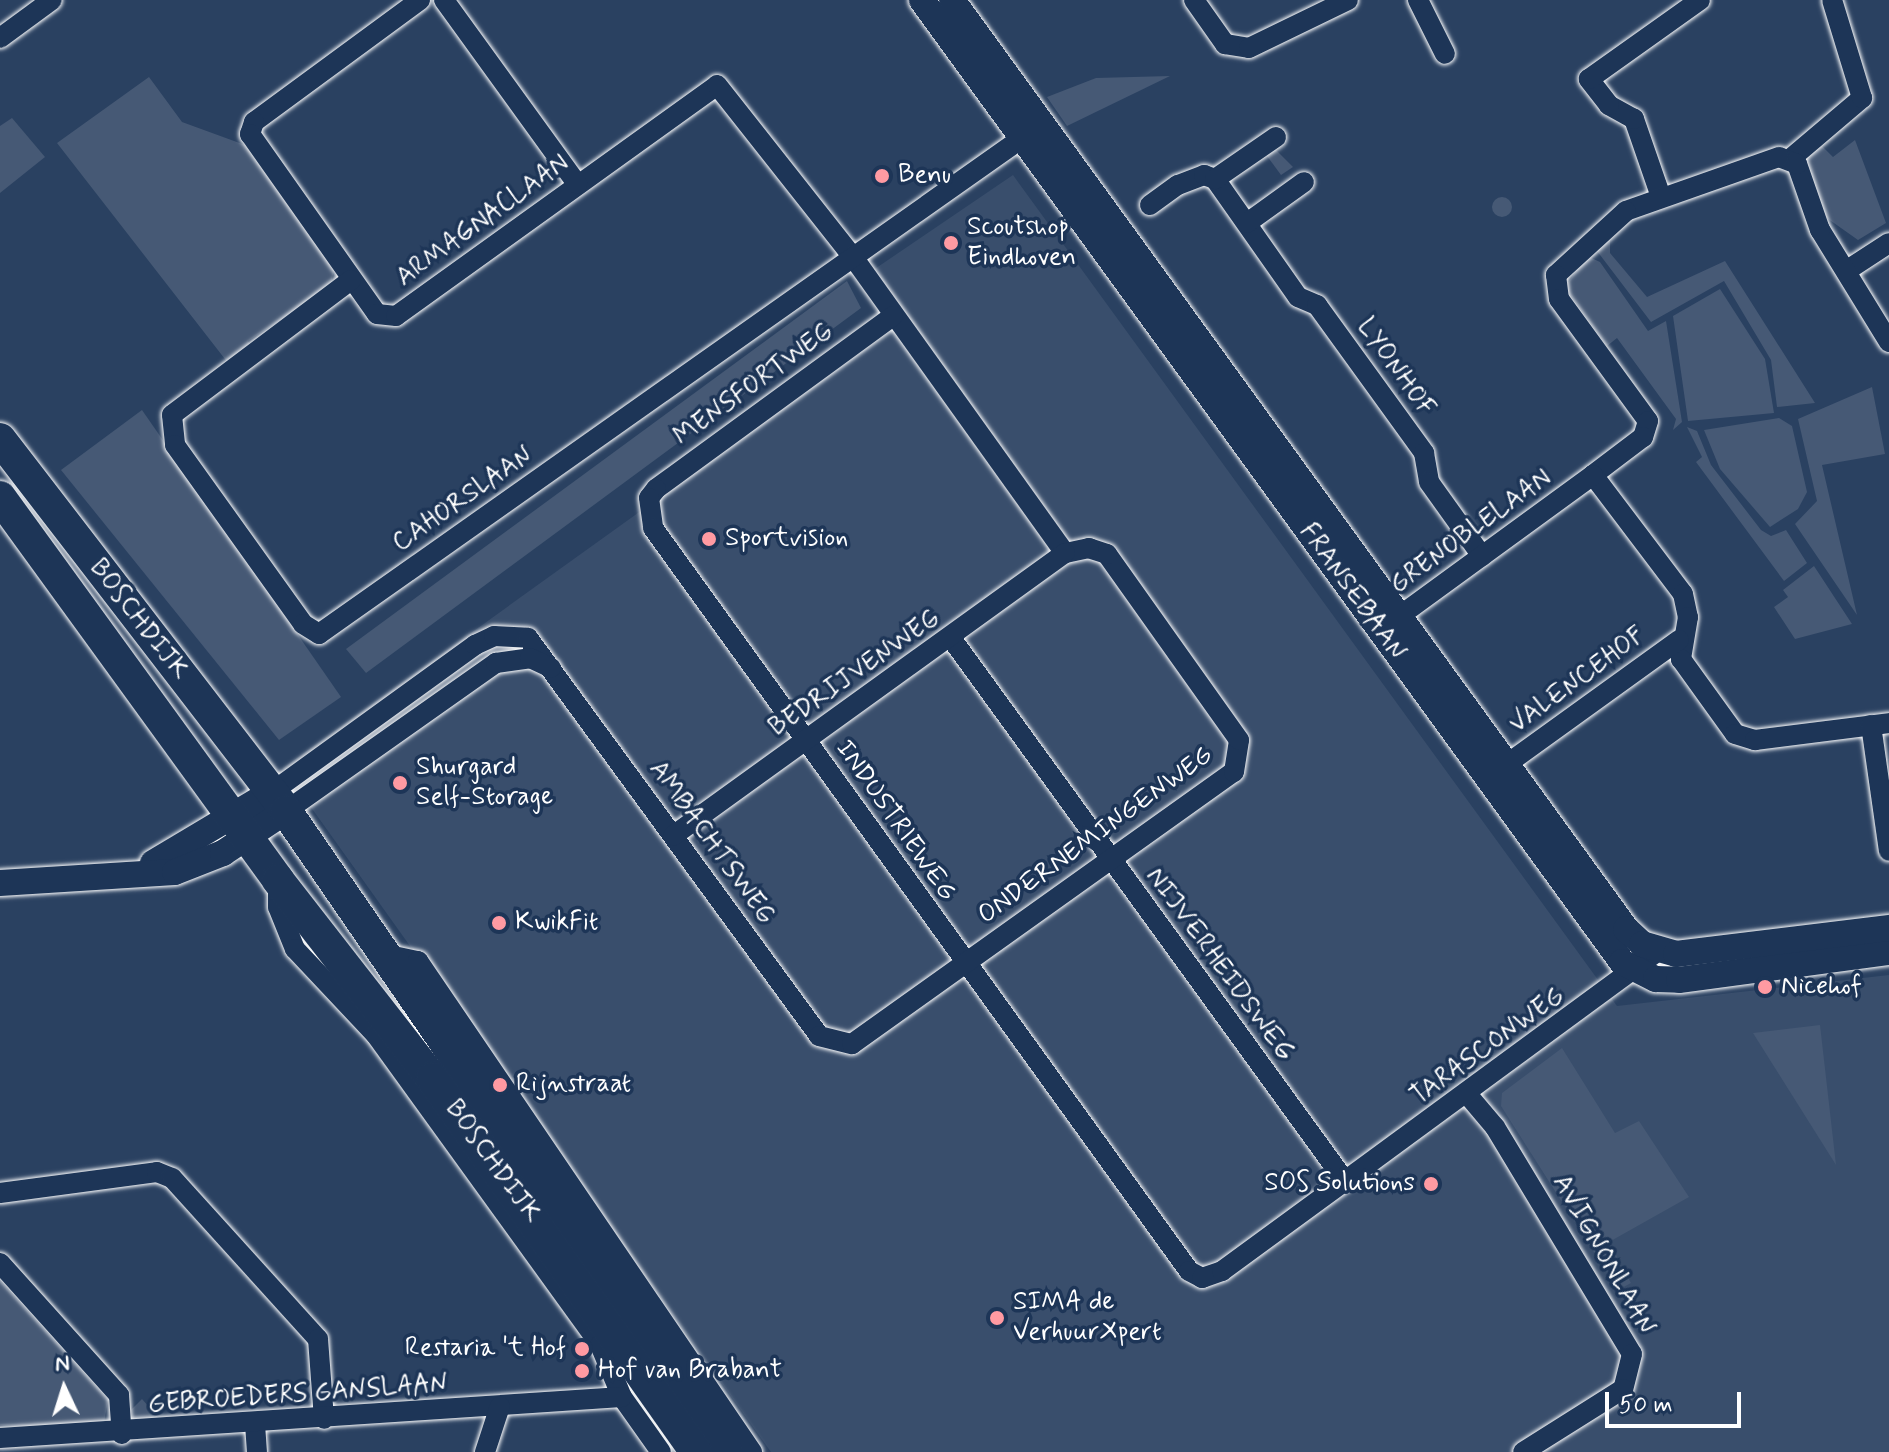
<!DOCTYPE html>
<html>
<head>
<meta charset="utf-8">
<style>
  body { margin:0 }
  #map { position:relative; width:1889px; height:1452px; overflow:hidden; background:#2a4161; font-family:Mynerve,sans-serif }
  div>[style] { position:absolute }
  .built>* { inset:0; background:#394e6c }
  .green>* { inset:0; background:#465975 }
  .round { border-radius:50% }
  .roads { filter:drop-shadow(0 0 2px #fff) drop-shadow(0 0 2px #fff) }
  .minor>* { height:20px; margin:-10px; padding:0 10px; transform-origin:10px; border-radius:10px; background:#1d3557 }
  .tertiary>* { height:26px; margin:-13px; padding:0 13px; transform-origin:13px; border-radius:13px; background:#1d3557 }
  .primary>* { height:32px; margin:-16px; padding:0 16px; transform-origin:16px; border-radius:16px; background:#1d3557 }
  .dots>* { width:22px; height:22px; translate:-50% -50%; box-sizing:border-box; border:4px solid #1d3557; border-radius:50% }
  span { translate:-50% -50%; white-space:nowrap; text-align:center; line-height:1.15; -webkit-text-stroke:7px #1d3557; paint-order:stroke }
  .poi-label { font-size:26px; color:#fff }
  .left { translate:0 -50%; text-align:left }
  .right { translate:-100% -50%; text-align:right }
  .street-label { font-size:26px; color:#fff }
  .north { position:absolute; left:24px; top:1348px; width:80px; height:80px; -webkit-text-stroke:6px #1d3557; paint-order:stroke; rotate:356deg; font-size:22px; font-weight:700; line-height:32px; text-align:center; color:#fff }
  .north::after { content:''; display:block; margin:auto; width:28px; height:36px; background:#fff; clip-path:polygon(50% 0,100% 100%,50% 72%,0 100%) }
  .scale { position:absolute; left:1605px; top:1392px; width:136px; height:36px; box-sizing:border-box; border:4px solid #fff; border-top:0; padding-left:10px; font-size:24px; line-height:28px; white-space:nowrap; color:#fff; -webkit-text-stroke:6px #1d3557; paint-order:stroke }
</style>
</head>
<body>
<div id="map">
  <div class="built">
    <i style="clip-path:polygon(1013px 175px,1617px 1006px,1889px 975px,1889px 1452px,771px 1452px,283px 768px,894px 329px,860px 279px)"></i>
  </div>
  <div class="green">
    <i style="clip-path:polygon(1170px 76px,1067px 126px,1047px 97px,1096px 78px)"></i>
    <i style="clip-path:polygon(149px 77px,182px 122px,245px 145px,334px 270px,330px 288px,248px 341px,251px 346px,228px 363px,57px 143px)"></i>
    <i style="clip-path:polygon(12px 118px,45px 157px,0 193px,0 126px)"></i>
    <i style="clip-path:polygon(1855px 140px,1886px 223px,1858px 240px,1824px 216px,1802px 159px,1822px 146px,1833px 157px)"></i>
    <i style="clip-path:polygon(1272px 146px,1293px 167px,1281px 175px,1264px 152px)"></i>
    <i class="round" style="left:1492px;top:197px;width:20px;height:20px"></i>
    <i style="clip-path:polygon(1610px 230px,1610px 253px,1647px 297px,1725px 261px,1815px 403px,1777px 407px,1771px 360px,1724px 281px,1651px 322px,1594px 247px)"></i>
    <i style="clip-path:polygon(1587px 256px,1600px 262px,1648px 331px,1666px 321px,1682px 422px,1673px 430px,1676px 419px,1617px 338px,1607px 346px,1565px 287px)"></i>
    <i style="clip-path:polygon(847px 281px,861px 308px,366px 673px,346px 649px)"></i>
    <i style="clip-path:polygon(1720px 289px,1765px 359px,1774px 413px,1688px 421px,1673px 316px)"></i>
    <i style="clip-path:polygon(1872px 387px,1885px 454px,1822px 465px,1857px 615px,1795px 524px,1817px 501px,1798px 419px)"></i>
    <i style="clip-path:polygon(142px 410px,341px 697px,279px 740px,61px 470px)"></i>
    <i style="clip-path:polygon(1779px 418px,1792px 426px,1807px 492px,1798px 509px,1770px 527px,1720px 469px,1704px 430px)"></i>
    <i style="clip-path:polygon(1687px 427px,1697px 431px,1711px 465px,1761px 530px,1771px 536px,1786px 530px,1807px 563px,1784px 581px,1696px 462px,1702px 457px)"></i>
    <i style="clip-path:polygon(1814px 566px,1852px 624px,1795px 639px,1774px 607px,1788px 597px,1783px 590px)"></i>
    <i style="clip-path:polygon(1820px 1025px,1836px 1165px,1753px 1033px)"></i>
    <i style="clip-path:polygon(1562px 1048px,1615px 1133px,1639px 1121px,1689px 1197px,1609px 1242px,1631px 1283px,1618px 1290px,1501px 1106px,1502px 1093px)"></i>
    <i style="clip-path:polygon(0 1281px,108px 1400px,103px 1429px,0 1425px)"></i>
    <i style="clip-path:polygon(142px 1399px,162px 1422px,134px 1422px,131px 1410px)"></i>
  </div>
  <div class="roads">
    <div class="minor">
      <i style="left:420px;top:0;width:206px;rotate:143.7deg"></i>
      <i style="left:254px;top:122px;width:13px;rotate:108deg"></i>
      <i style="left:250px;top:134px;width:220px;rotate:54.8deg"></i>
      <i style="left:377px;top:314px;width:19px;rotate:6deg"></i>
      <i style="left:396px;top:316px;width:395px;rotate:-35.7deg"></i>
      <i style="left:717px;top:85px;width:219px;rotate:51.7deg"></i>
      <i style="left:853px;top:257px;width:364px;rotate:54.4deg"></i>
      <i style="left:444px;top:0;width:227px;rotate:54.1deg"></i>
      <i style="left:1194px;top:0;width:54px;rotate:54.8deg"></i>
      <i style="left:1225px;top:44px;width:24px;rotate:9deg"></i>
      <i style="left:1249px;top:48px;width:110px;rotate:-25.9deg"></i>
      <i style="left:1418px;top:0;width:60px;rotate:63.4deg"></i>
      <i style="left:0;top:38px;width:64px;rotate:-36.2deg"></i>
      <i style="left:1789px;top:160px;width:96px;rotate:-40.3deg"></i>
      <i style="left:1862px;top:98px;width:102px;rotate:-107deg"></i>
      <i style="left:1215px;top:179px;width:144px;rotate:54.9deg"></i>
      <i style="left:1298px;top:297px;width:21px;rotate:23deg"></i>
      <i style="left:1317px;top:305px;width:183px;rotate:54.1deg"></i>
      <i style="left:1424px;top:453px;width:29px;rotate:80deg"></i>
      <i style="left:1429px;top:482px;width:91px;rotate:54.4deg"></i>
      <i style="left:1661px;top:197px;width:83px;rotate:-109.1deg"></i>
      <i style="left:1634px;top:119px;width:29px;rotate:-151deg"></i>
      <i style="left:1609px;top:105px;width:33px;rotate:-128deg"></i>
      <i style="left:1589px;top:79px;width:136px;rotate:-35.4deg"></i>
      <i style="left:1150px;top:205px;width:34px;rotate:-36deg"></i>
      <i style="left:1178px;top:185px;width:28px;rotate:-21deg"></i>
      <i style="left:1204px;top:175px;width:12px;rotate:20deg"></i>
      <i style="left:1215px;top:179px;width:74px;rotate:-34.5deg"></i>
      <i style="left:1247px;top:223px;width:70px;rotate:-35.7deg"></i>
      <i style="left:1846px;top:271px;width:51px;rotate:-33.1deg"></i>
      <i style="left:351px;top:280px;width:224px;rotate:143deg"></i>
      <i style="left:172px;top:415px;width:30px;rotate:84deg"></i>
      <i style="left:175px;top:445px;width:220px;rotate:54.4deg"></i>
      <i style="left:303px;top:624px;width:19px;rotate:32deg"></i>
      <i style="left:319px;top:634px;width:873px;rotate:-35.2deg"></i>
      <i style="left:893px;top:316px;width:293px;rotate:143.9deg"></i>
      <i style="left:656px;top:489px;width:11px;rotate:128deg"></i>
      <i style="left:649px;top:498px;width:30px;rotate:82deg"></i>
      <i style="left:653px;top:528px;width:916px;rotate:54.19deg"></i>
      <i style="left:1189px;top:1271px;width:15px;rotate:28deg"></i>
      <i style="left:1202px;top:1278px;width:21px;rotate:-19deg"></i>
      <i style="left:1222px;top:1271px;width:152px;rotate:-36.2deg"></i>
      <i style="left:1345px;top:1181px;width:671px;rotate:-125.96deg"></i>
      <i style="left:1889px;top:342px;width:132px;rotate:-121.6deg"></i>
      <i style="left:1820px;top:230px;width:70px;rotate:-109.2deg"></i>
      <i style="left:1797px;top:164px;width:19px;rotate:-159deg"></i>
      <i style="left:1779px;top:157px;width:162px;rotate:160.6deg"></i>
      <i style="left:1626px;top:211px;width:95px;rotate:137.6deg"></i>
      <i style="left:1556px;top:275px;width:24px;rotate:83deg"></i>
      <i style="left:1559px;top:299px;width:151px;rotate:53.9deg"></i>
      <i style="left:1648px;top:421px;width:17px;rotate:107deg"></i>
      <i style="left:1643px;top:437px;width:63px;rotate:142.8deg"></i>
      <i style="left:1593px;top:475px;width:149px;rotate:52.9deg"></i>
      <i style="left:1683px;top:594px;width:24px;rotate:78deg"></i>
      <i style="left:1688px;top:617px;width:43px;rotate:99.5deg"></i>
      <i style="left:1681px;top:659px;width:92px;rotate:54.2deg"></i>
      <i style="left:1735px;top:734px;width:21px;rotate:17deg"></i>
      <i style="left:1755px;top:740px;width:135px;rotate:-7.2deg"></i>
      <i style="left:1390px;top:623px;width:251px;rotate:-36.1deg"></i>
      <i style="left:1871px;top:725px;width:127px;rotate:81.9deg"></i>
      <i style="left:1507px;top:764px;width:212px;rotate:-35.8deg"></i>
      <i style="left:272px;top:792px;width:251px;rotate:-35.9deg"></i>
      <i style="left:475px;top:645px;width:21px;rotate:-25deg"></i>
      <i style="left:494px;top:636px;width:34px;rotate:3deg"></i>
      <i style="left:528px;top:638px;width:493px;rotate:53.8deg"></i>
      <i style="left:819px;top:1036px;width:34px;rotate:14deg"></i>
      <i style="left:852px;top:1044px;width:469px;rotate:-35.5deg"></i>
      <i style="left:1234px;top:772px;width:32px;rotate:-81deg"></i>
      <i style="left:1239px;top:740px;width:228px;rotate:-125.4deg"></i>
      <i style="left:1107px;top:554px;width:19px;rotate:-162deg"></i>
      <i style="left:1089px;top:548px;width:25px;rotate:168deg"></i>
      <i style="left:1065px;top:553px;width:483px;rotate:144.2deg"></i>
      <i style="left:286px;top:811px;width:257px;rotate:-35.2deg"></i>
      <i style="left:496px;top:663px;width:34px;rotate:-8deg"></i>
      <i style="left:530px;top:658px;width:23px;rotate:25deg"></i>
      <i style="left:278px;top:881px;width:26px;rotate:90deg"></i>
      <i style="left:278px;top:907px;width:45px;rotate:68deg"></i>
      <i style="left:295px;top:949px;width:118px;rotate:46.7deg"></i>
      <i style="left:376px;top:1035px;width:382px;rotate:54.1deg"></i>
      <i style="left:600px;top:1345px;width:56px;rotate:67.1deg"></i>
      <i style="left:622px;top:1397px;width:67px;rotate:54.7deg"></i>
      <i style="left:389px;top:955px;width:30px;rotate:12deg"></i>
      <i style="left:418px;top:961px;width:594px;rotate:55.77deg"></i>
      <i style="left:1467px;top:1094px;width:43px;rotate:49.7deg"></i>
      <i style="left:1495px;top:1127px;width:265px;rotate:58.9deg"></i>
      <i style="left:1632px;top:1354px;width:36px;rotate:104deg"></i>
      <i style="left:1623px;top:1389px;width:118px;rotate:147.8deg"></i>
      <i style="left:1345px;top:1181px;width:388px;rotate:-36.3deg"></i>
      <i style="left:0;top:1193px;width:158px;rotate:-7.6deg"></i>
      <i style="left:157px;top:1172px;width:16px;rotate:22deg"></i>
      <i style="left:172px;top:1178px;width:217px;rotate:47.8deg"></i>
      <i style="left:318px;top:1339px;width:80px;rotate:85.7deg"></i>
      <i style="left:0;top:1263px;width:178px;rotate:48deg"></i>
      <i style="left:119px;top:1395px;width:39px;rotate:86deg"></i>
      <i style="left:255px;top:1424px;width:28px;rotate:86deg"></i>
      <i style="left:0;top:1438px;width:623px;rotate:-3.77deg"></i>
      <i style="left:485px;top:1452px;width:48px;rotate:-71.9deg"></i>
    </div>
    <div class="tertiary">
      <i style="left:922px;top:0;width:1190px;rotate:53.96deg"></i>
      <i style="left:1622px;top:962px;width:38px;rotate:27deg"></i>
      <i style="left:1656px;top:979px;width:23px;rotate:2deg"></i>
      <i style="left:1679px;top:980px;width:212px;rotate:-7.6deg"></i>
      <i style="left:952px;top:0;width:1148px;rotate:54.04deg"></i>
      <i style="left:1626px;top:929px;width:22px;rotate:43deg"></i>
      <i style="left:1642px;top:944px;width:35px;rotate:16deg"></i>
      <i style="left:1676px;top:954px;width:215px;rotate:-7deg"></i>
      <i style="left:153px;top:863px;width:139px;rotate:-30.8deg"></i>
      <i style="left:0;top:883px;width:175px;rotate:-3.6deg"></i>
      <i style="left:175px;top:872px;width:52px;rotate:-21.6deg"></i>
      <i style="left:223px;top:853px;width:76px;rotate:-33.7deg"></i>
    </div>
    <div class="primary">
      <i style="left:0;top:439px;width:469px;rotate:52.4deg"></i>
      <i style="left:286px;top:811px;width:778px;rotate:55.47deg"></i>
      <i style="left:0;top:497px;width:473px;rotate:54deg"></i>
      <i style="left:278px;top:880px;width:251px;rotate:52.1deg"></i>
      <i style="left:432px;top:1078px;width:458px;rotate:54.8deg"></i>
    </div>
  </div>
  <div class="dots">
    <i style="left:882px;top:176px;background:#ff9aa2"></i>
    <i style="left:951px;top:243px;background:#ff9aa2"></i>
    <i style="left:709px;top:539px;background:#ff9aa2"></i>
    <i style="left:400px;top:783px;background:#ff9aa2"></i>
    <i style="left:499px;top:923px;background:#ff9aa2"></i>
    <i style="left:1765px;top:987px;background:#ff9aa2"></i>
    <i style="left:500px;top:1085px;background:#ff9aa2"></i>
    <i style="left:1431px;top:1184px;background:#ff9aa2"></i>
    <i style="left:997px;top:1318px;background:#ff9aa2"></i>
    <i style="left:582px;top:1349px;background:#ff9aa2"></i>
    <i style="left:582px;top:1371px;background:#ff9aa2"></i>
  </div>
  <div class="poi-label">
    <span class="left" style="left:898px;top:176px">Benu</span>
    <span class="left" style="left:967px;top:243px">Scoutshop<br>Eindhoven</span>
    <span class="left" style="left:725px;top:539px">Sportvision</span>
    <span class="left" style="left:416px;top:783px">Shurgard<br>Self-Storage</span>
    <span class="left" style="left:515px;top:923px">KwikFit</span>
    <span class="left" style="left:1781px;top:987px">Nicehof</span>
    <span class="left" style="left:516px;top:1085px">Rijnstraat</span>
    <span class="right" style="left:1415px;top:1184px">SOS Solutions</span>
    <span class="left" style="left:1013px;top:1318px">SIMA de<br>VerhuurXpert</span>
    <span class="right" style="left:566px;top:1349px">Restaria 't Hof</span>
    <span class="left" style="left:598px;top:1371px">Hof van Brabant</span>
  </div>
  <div class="street-label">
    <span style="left:483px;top:221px;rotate:-36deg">ARMAGNACLAAN</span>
    <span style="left:1395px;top:368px;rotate:54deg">LYONHOF</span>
    <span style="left:754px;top:385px;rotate:-36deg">MENSFORTWEG</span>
    <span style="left:463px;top:500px;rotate:-35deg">CAHORSLAAN</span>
    <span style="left:1471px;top:532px;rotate:-36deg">GRENOBLELAAN</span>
    <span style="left:1352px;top:592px;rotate:54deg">FRANSEBAAN</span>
    <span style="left:138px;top:620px;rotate:52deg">BOSCHDIJK</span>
    <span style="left:855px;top:674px;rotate:-35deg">BEDRIJVENWEG</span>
    <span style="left:1578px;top:681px;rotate:-36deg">VALENCEHOF</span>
    <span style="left:895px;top:821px;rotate:55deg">INDUSTRIEWEG</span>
    <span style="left:1096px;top:836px;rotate:-36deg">ONDERNEMINGENWEG</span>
    <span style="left:711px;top:843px;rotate:54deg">AMBACHTSWEG</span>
    <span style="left:1219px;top:965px;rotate:54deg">NIJVERHEIDSWEG</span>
    <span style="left:1488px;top:1047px;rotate:-36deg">TARASCONWEG</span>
    <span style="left:492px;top:1162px;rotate:54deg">BOSCHDIJK</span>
    <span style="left:1603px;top:1255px;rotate:60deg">AVIGNONLAAN</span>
    <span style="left:298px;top:1395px;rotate:-4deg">GEBROEDERS GANSLAAN</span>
  </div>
  <div class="north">N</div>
  <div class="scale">50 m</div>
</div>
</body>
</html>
